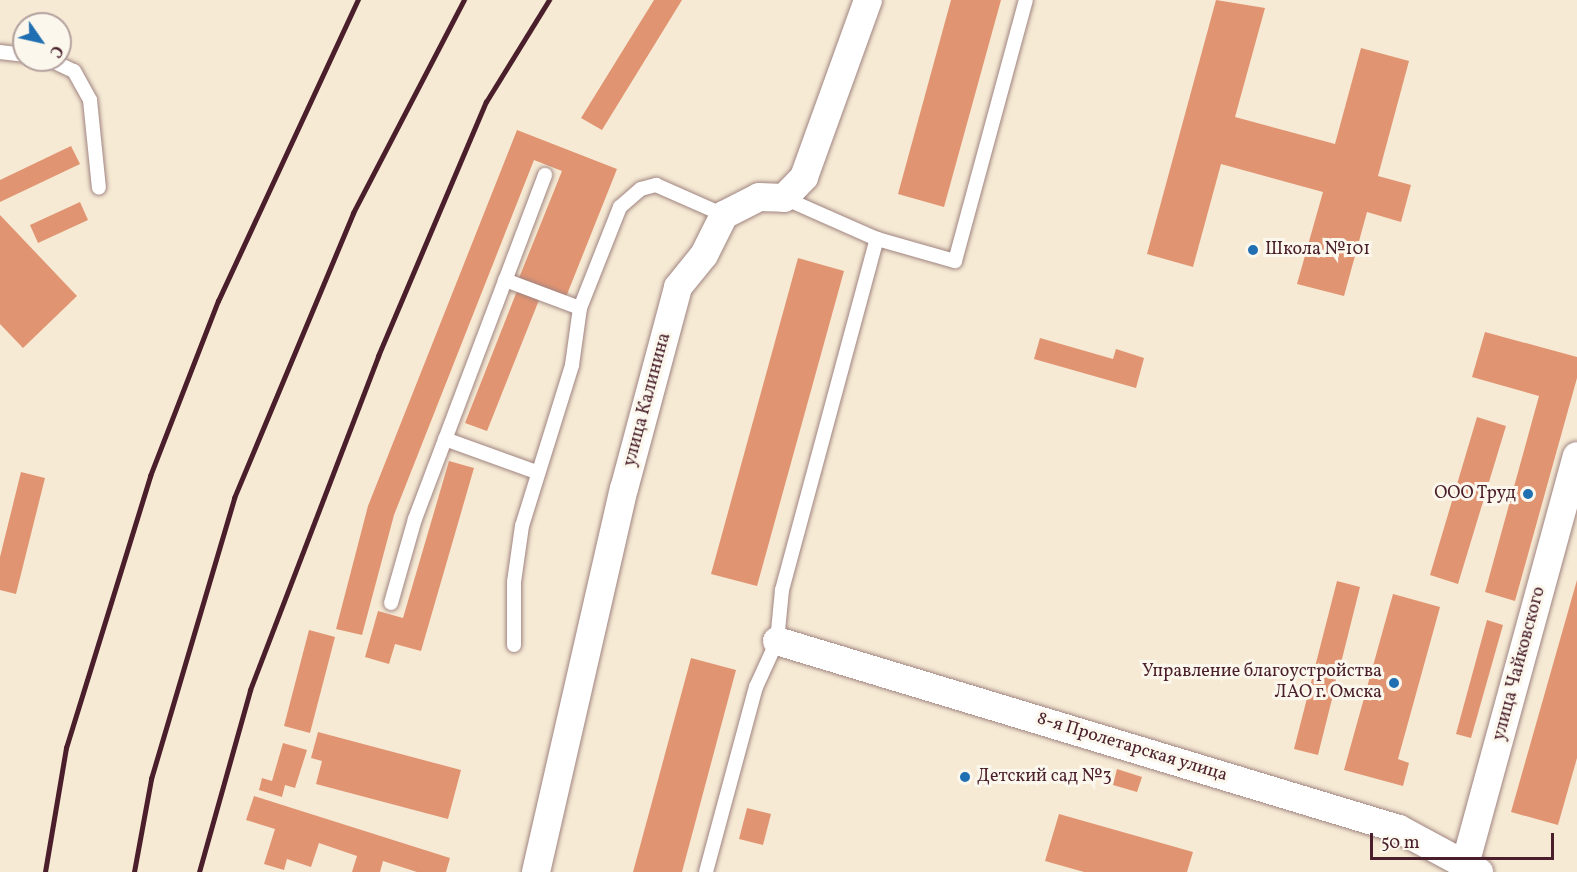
<!DOCTYPE html>
<html>
<head>
<meta charset="utf-8">
<style>
  body { margin:0 }
  #map { position:relative; width:1577px; height:872px; overflow:hidden; background:#f6ead4; font-family:Vollkorn,serif }
  div>[style] { position:absolute }
  .building>* { inset:0; background:#e19472 }
  .roads { filter:drop-shadow(0 0 2px #a08480) drop-shadow(0 0 2px #a08480) }
  .service>* { height:14px; margin:-7px; padding:0 7px; transform-origin:7px; border-radius:7px; background:#fff }
  .minor>* { height:28px; margin:-14px; padding:0 14px; transform-origin:14px; border-radius:14px; background:#fff }
  .rail>* { height:4.5px; margin:-2.25px; padding:0 2.25px; transform-origin:2.25px; border-radius:2.25px; background:#4a1f2b }
  .dots>* { width:16px; height:16px; translate:-50% -50%; box-sizing:border-box; border:3px solid #fbf7ec; border-radius:50% }
  span { translate:-50% -50%; white-space:nowrap; text-align:center; line-height:1.15; -webkit-text-stroke:6px #fbf7ec; paint-order:stroke }
  .poi-label { font-size:18px; color:#4a1f2b }
  .left { translate:0 -50%; text-align:left }
  .right { translate:-100% -50%; text-align:right }
  .street-label { font-size:18px; color:#4a1f2b }
  .north { position:absolute; left:12px; top:12px; width:60px; height:60px; box-sizing:border-box; background:#fbf7ec; border:2px solid #b4a19f; border-radius:50%; rotate:124deg; font-size:16px; font-weight:700; line-height:24px; text-align:center; color:#4a1f2b }
  .north::after { content:''; display:block; margin:auto; width:21px; height:27px; background:#1f6fb2; clip-path:polygon(50% 0,100% 100%,50% 72%,0 100%) }
  .scale { position:absolute; left:1370px; top:833px; width:184px; height:27px; box-sizing:border-box; border:3px solid #4a1f2b; border-top:0; padding-left:8px; font-size:18px; line-height:21px; white-space:nowrap; color:#4a1f2b; -webkit-text-stroke:4px #fbf7ec; paint-order:stroke }
</style>
</head>
<body>
<div id="map">
  <div class="building">
    <i style="clip-path:polygon(654px 0,682px 0,602px 130px,581px 118px)"></i>
    <i style="clip-path:polygon(951px 0,1001px 0,944px 207px,898px 194px)"></i>
    <i style="clip-path:polygon(1216px 0,1265px 8px,1235px 117px,1335px 144px,1361px 48px,1409px 61px,1378px 176px,1411px 185px,1401px 222px,1367px 212px,1344px 296px,1297px 284px,1323px 192px,1221px 164px,1193px 267px,1147px 254px)"></i>
    <i style="clip-path:polygon(517px 130px,617px 169px,566px 297px,519px 278px,562px 171px,534px 160px,394px 515px,362px 635px,336px 629px,368px 506px)"></i>
    <i style="clip-path:polygon(71px 146px,80px 164px,0 202px,0 180px)"></i>
    <i style="clip-path:polygon(80px 202px,88px 220px,38px 243px,30px 225px)"></i>
    <i style="clip-path:polygon(0 215px,77px 296px,23px 348px,0 324px)"></i>
    <i style="clip-path:polygon(798px 258px,844px 271px,757px 586px,711px 574px)"></i>
    <i style="clip-path:polygon(517px 291px,539px 300px,487px 431px,465px 423px)"></i>
    <i style="clip-path:polygon(1485px 332px,1577px 357px,1577px 378px,1515px 601px,1485px 592px,1539px 396px,1472px 377px)"></i>
    <i style="clip-path:polygon(1040px 338px,1113px 359px,1116px 349px,1144px 358px,1136px 388px,1034px 359px)"></i>
    <i style="clip-path:polygon(1477px 417px,1506px 426px,1458px 584px,1430px 575px)"></i>
    <i style="clip-path:polygon(449px 461px,474px 468px,421px 651px,395px 644px,389px 664px,365px 657px,378px 611px,403px 618px)"></i>
    <i style="clip-path:polygon(21px 472px,45px 478px,16px 594px,0 590px,0 557px)"></i>
    <i style="clip-path:polygon(1577px 580px,1577px 758px,1558px 825px,1511px 812px)"></i>
    <i style="clip-path:polygon(1337px 581px,1360px 587px,1318px 755px,1294px 749px)"></i>
    <i style="clip-path:polygon(1393px 594px,1440px 607px,1398px 759px,1409px 763px,1403px 786px,1344px 770px)"></i>
    <i style="clip-path:polygon(1487px 620px,1503px 625px,1471px 738px,1456px 734px)"></i>
    <i style="clip-path:polygon(309px 630px,335px 637px,310px 733px,284px 726px)"></i>
    <i style="clip-path:polygon(691px 658px,736px 670px,682px 872px,633px 872px)"></i>
    <i style="clip-path:polygon(318px 732px,461px 770px,448px 819px,316px 784px,322px 761px,311px 758px)"></i>
    <i style="clip-path:polygon(283px 743px,307px 750px,295px 788px,285px 785px,282px 797px,259px 790px,262px 778px,272px 781px)"></i>
    <i style="clip-path:polygon(1117px 769px,1142px 777px,1137px 792px,1113px 785px)"></i>
    <i style="clip-path:polygon(254px 796px,450px 858px,446px 872px,417px 872px,383px 861px,380px 872px,352px 872px,357px 856px,319px 843px,311px 867px,287px 859px,284px 870px,264px 864px,275px 829px,246px 820px)"></i>
    <i style="clip-path:polygon(747px 808px,771px 814px,763px 845px,739px 839px)"></i>
    <i style="clip-path:polygon(1059px 814px,1193px 852px,1187px 872px,1084px 872px,1045px 861px)"></i>
  </div>
  <div class="roads">
    <div class="service">
      <i style="left:0;top:52px;width:24px;rotate:7deg"></i>
      <i style="left:50px;top:60px;width:26px;rotate:25deg"></i>
      <i style="left:74px;top:71px;width:33px;rotate:61deg"></i>
      <i style="left:90px;top:100px;width:88px;rotate:84.2deg"></i>
      <i style="left:784px;top:198px;width:102px;rotate:23.8deg"></i>
      <i style="left:505px;top:280px;width:80px;rotate:20.5deg"></i>
      <i style="left:445px;top:439px;width:97px;rotate:19.9deg"></i>
      <i style="left:391px;top:603px;width:87px;rotate:-74.1deg"></i>
      <i style="left:415px;top:519px;width:368px;rotate:-69.3deg"></i>
      <i style="left:514px;top:645px;width:63px;rotate:-90deg"></i>
      <i style="left:514px;top:582px;width:57px;rotate:-81.9deg"></i>
      <i style="left:522px;top:526px;width:169px;rotate:-72.7deg"></i>
      <i style="left:572px;top:365px;width:58px;rotate:-82deg"></i>
      <i style="left:580px;top:308px;width:109px;rotate:-68.4deg"></i>
      <i style="left:620px;top:207px;width:28px;rotate:-41deg"></i>
      <i style="left:641px;top:189px;width:16px;rotate:-15deg"></i>
      <i style="left:656px;top:185px;width:74px;rotate:23.8deg"></i>
      <i style="left:706px;top:872px;width:192px;rotate:-74.9deg"></i>
      <i style="left:756px;top:687px;width:51px;rotate:-65.5deg"></i>
      <i style="left:777px;top:641px;width:51px;rotate:-84.4deg"></i>
      <i style="left:782px;top:590px;width:364px;rotate:-74.9deg"></i>
      <i style="left:877px;top:239px;width:81px;rotate:15.8deg"></i>
      <i style="left:955px;top:261px;width:270px;rotate:-74.8deg"></i>
    </div>
    <div class="minor">
      <i style="left:777px;top:641px;width:650px;rotate:16.82deg"></i>
      <i style="left:1399px;top:829px;width:91px;rotate:28.3deg"></i>
      <i style="left:536px;top:872px;width:393px;rotate:-77.1deg"></i>
      <i style="left:624px;top:489px;width:209px;rotate:-75deg"></i>
      <i style="left:678px;top:287px;width:41px;rotate:-50.9deg"></i>
      <i style="left:704px;top:255px;width:45px;rotate:-63.4deg"></i>
      <i style="left:724px;top:215px;width:39px;rotate:-27deg"></i>
      <i style="left:759px;top:197px;width:25px;rotate:2deg"></i>
      <i style="left:784px;top:198px;width:29px;rotate:-46deg"></i>
      <i style="left:804px;top:177px;width:188px;rotate:-70.1deg"></i>
      <i style="left:1463px;top:872px;width:431px;rotate:-74.7deg"></i>
    </div>
  </div>
  <div class="rail">
    <i style="left:45px;top:872px;width:126px;rotate:-80.4deg"></i>
    <i style="left:66px;top:748px;width:285px;rotate:-72.8deg"></i>
    <i style="left:150px;top:476px;width:188px;rotate:-68.8deg"></i>
    <i style="left:218px;top:301px;width:332px;rotate:-65.1deg"></i>
    <i style="left:134px;top:872px;width:95px;rotate:-79.6deg"></i>
    <i style="left:151px;top:779px;width:293px;rotate:-73.5deg"></i>
    <i style="left:234px;top:498px;width:309px;rotate:-67.3deg"></i>
    <i style="left:353px;top:213px;width:240px;rotate:-62.5deg"></i>
    <i style="left:199px;top:872px;width:189px;rotate:-74.3deg"></i>
    <i style="left:250px;top:690px;width:358px;rotate:-69deg"></i>
    <i style="left:378px;top:356px;width:276px;rotate:-67deg"></i>
    <i style="left:486px;top:102px;width:120px;rotate:-58.3deg"></i>
  </div>
  <div class="dots">
    <i style="left:1253px;top:250px;background:#1f6fb2"></i>
    <i style="left:1528px;top:494px;background:#1f6fb2"></i>
    <i style="left:1394px;top:683px;background:#1f6fb2"></i>
    <i style="left:965px;top:777px;background:#1f6fb2"></i>
  </div>
  <div class="poi-label">
    <span class="left" style="left:1265px;top:250px">Школа №101</span>
    <span class="right" style="left:1516px;top:494px">ООО Труд</span>
    <span class="right" style="left:1382px;top:683px">Управление благоустройства<br>ЛАО г. Омска</span>
    <span class="left" style="left:977px;top:777px">Детский сад №3</span>
  </div>
  <div class="street-label">
    <span style="left:648px;top:400px;rotate:-75deg">улица Калинина</span>
    <span style="left:1520px;top:664px;rotate:-75deg">улица Чайковского</span>
    <span style="left:1132px;top:748px;rotate:17deg">8-я Пролетарская улица</span>
  </div>
  <div class="north">С</div>
  <div class="scale">50 m</div>
</div>
</body>
</html>
